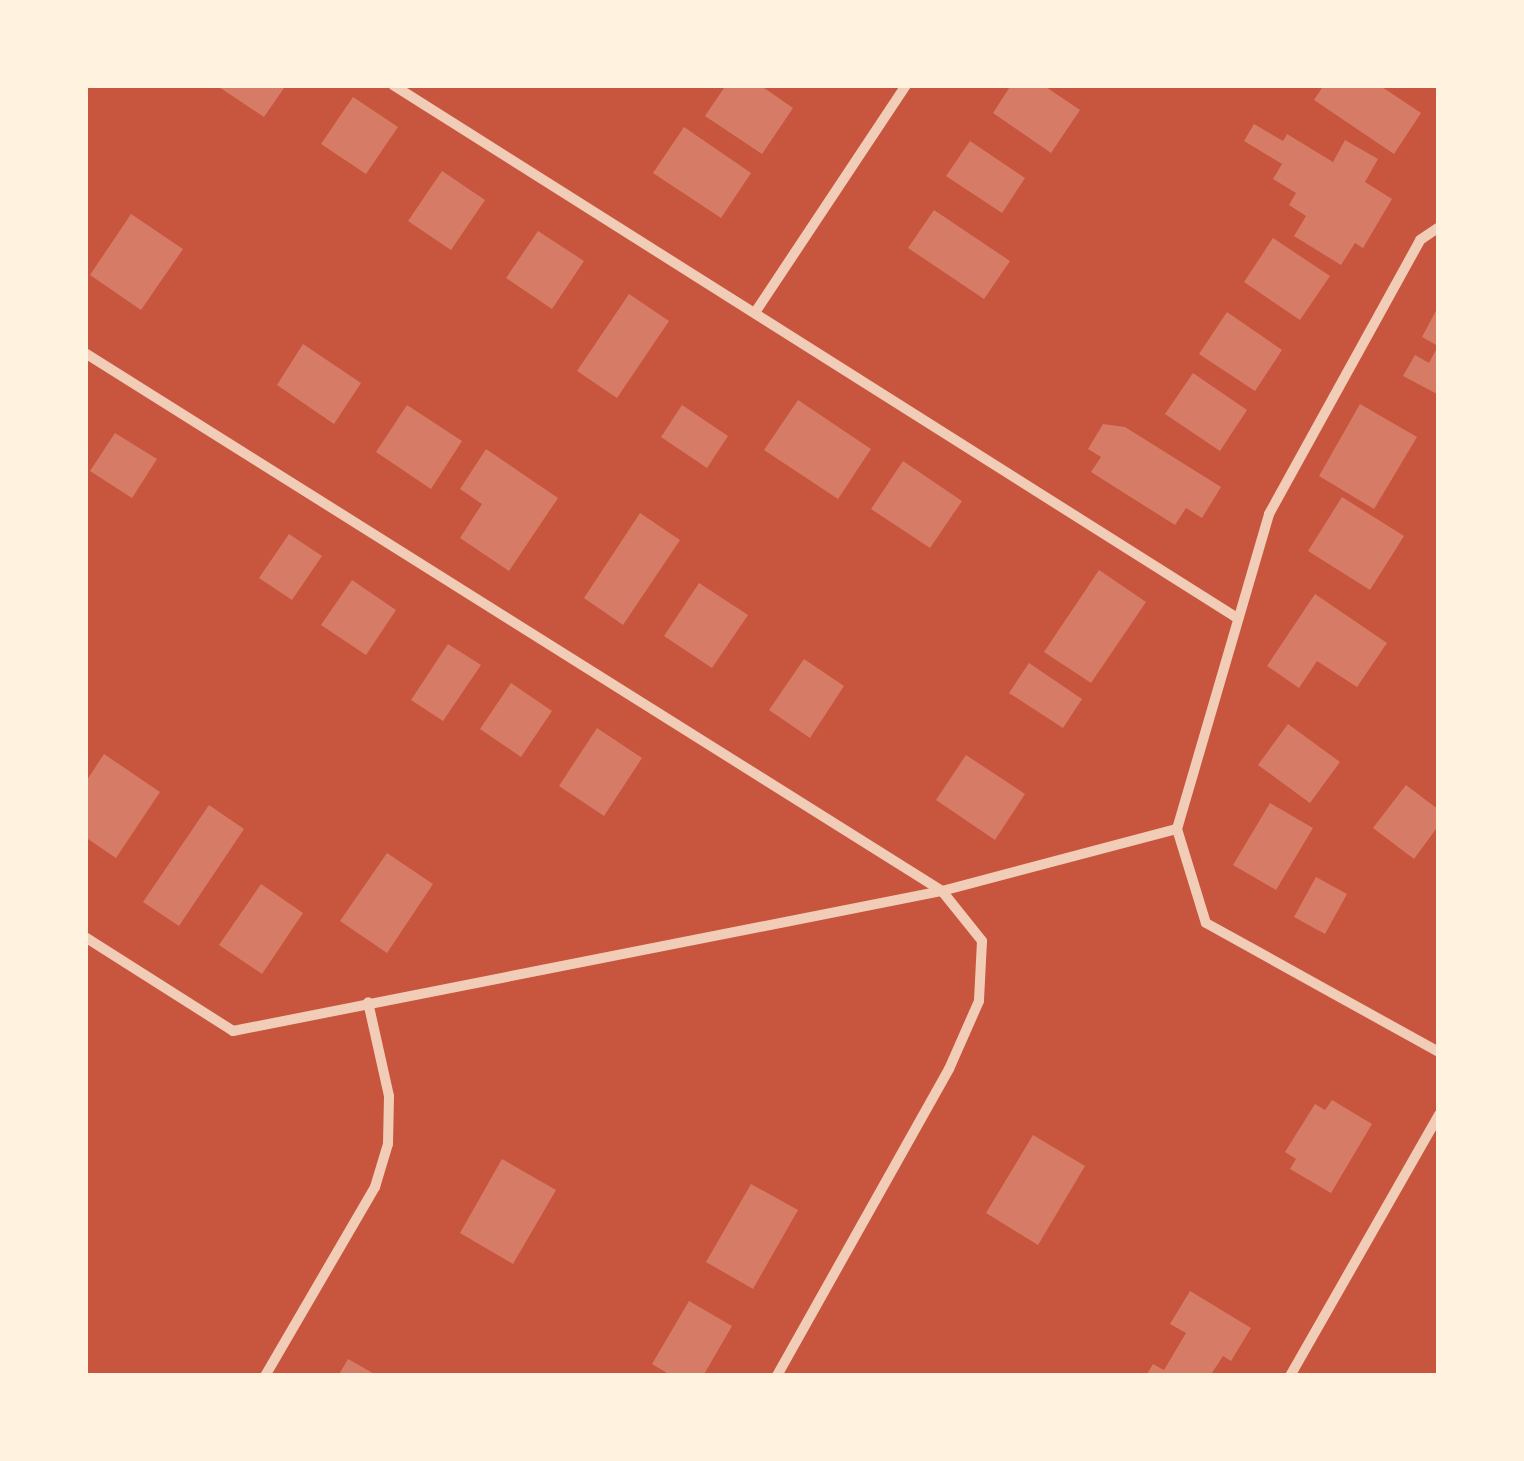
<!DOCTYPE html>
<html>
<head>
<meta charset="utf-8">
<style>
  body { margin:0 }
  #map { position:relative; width:1524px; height:1461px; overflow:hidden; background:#c8553d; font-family:"Open Sans",sans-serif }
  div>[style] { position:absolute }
  .building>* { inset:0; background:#d67c66 }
  .minor>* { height:10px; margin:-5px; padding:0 5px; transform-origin:5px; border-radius:5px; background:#f1ccb7 }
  span { translate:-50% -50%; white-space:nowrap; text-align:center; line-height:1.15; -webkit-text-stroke:9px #fff3e0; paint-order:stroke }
  .frame { position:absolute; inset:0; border:88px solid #fff3e0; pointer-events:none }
</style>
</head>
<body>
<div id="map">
  <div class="building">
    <i style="clip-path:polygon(216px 85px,286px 85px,264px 117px)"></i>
    <i style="clip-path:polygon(726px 85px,760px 85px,793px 108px,762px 154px,705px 116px)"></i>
    <i style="clip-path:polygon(1011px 85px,1043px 85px,1080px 110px,1051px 153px,993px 113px)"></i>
    <i style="clip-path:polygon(1324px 85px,1379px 85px,1421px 113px,1394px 154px,1314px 100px)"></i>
    <i style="clip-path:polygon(353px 97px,398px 127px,366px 174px,321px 144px)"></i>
    <i style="clip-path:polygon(1254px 124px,1283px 141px,1287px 134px,1333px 162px,1345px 140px,1378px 159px,1365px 182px,1392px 199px,1363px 248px,1355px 243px,1341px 265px,1294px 236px,1306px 216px,1289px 205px,1296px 193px,1273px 179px,1282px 164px,1244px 141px)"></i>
    <i style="clip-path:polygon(684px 127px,751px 173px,721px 218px,653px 173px)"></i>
    <i style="clip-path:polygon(970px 141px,1025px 178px,1002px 213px,946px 176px)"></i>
    <i style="clip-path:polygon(442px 171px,485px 200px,451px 250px,408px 221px)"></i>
    <i style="clip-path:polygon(934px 210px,1010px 261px,984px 299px,908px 248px)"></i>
    <i style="clip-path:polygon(131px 214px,183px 249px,141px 310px,90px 275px)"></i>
    <i style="clip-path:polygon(538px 231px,584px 261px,552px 309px,506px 278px)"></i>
    <i style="clip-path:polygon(1273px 238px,1330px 276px,1300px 320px,1244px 282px)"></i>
    <i style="clip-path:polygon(629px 294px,669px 321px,617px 398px,577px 371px)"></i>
    <i style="clip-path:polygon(1439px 305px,1439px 395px,1403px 376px,1415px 355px,1429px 363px,1438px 346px,1422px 337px)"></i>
    <i style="clip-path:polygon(1227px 312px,1282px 350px,1255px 391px,1199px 354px)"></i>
    <i style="clip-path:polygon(303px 344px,361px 383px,334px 424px,277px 385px)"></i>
    <i style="clip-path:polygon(1193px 373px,1247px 410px,1220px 451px,1165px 414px)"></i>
    <i style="clip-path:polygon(798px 400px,871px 449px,838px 499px,764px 450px)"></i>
    <i style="clip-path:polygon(1360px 404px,1417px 437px,1374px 509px,1319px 476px)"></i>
    <i style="clip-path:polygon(407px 405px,462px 441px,431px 489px,376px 452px)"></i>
    <i style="clip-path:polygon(682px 405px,728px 436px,707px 468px,661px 437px)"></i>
    <i style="clip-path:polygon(1103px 424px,1125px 427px,1221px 487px,1202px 518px,1186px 508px,1175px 525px,1091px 472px,1101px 457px,1088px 449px)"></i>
    <i style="clip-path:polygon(115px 433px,157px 459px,132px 498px,90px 471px)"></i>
    <i style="clip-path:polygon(486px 449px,558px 498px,509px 571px,460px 538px,482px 504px,460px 489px)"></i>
    <i style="clip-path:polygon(903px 461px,962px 501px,930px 548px,871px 509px)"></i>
    <i style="clip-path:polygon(1342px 497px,1404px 536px,1370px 590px,1308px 551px)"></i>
    <i style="clip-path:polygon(640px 513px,680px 540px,623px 625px,584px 598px)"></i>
    <i style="clip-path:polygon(289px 534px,322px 556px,292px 600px,259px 578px)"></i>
    <i style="clip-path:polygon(1099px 570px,1146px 602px,1091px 683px,1044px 652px)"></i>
    <i style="clip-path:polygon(352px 580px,396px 610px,366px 655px,321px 625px)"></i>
    <i style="clip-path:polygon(699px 583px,748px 615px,712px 668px,664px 636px)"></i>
    <i style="clip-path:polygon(1315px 594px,1387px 643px,1357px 687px,1317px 661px,1299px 688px,1267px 666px)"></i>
    <i style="clip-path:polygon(448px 644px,481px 665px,443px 721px,411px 700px)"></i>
    <i style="clip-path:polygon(804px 659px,844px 686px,810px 738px,769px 710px)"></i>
    <i style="clip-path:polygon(1029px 663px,1082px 699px,1063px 728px,1009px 693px)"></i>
    <i style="clip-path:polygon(511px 683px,552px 711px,521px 757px,480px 729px)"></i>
    <i style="clip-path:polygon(1288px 724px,1340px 762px,1310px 803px,1258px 765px)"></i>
    <i style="clip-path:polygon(597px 728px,642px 758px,604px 816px,559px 786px)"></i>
    <i style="clip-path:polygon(104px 754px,160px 792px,116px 858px,85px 837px,85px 783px)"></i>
    <i style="clip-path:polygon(966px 755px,1025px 794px,995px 840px,936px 800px)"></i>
    <i style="clip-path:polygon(1406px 785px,1439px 810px,1439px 825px,1414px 859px,1373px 828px)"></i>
    <i style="clip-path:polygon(1270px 803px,1313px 828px,1276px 890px,1233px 865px)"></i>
    <i style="clip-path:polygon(209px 805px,244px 829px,179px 926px,143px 902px)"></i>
    <i style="clip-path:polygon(387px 853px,433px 884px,387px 953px,340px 921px)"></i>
    <i style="clip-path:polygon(1316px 877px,1347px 894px,1325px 934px,1294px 917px)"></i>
    <i style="clip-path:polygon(261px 884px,303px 913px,262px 974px,219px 945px)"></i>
    <i style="clip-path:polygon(1332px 1100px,1372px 1124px,1331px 1193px,1290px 1169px,1296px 1159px,1285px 1152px,1315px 1104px,1325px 1110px)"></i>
    <i style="clip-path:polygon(1033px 1135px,1085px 1166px,1038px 1245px,986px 1213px)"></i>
    <i style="clip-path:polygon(502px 1159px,556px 1190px,513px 1264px,460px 1233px)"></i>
    <i style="clip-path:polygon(751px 1184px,798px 1210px,753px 1289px,706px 1262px)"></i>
    <i style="clip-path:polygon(1190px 1291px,1251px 1328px,1231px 1361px,1223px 1356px,1210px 1376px,1146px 1376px,1153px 1364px,1164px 1370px,1186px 1333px,1170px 1324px)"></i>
    <i style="clip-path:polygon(689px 1301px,732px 1326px,703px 1376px,672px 1376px,652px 1364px)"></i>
    <i style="clip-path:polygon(348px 1359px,378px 1376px,338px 1376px)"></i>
  </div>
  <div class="minor">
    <i style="left:393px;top:85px;width:998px;rotate:32.27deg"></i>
    <i style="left:756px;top:311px;width:271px;rotate:-56.4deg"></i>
    <i style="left:85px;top:353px;width:1012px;rotate:32.12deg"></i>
    <i style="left:942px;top:891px;width:64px;rotate:51.3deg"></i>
    <i style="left:982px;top:941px;width:60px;rotate:92.9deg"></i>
    <i style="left:979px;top:1001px;width:74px;rotate:113.8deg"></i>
    <i style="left:949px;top:1069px;width:352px;rotate:119.3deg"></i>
    <i style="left:1177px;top:829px;width:328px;rotate:-73.7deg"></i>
    <i style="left:1269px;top:514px;width:313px;rotate:-61.1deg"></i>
    <i style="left:1420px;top:240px;width:23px;rotate:-34deg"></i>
    <i style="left:1177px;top:829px;width:98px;rotate:72.9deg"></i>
    <i style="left:1206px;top:923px;width:266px;rotate:29deg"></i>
    <i style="left:85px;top:937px;width:175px;rotate:32.4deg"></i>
    <i style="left:233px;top:1031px;width:723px;rotate:-11.17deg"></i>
    <i style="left:942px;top:891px;width:243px;rotate:-14.8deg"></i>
    <i style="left:265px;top:1376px;width:219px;rotate:-59.8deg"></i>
    <i style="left:375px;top:1187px;width:45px;rotate:-73.2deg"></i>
    <i style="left:388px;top:1144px;width:48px;rotate:-88.8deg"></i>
    <i style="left:389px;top:1096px;width:96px;rotate:-102.6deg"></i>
    <i style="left:1290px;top:1376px;width:301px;rotate:-60.3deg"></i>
  </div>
  <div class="frame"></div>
</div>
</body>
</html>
